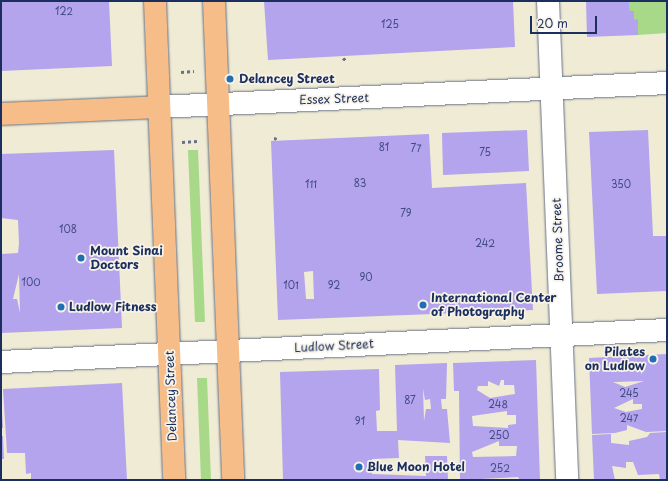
<!DOCTYPE html>
<html>
<head>
<meta charset="utf-8">
<style>
  body { margin:0 }
  #map { position:relative; width:668px; height:481px; overflow:hidden; background:#f0ebd4; font-family:"Playpen Sans",sans-serif }
  div>[style] { position:absolute }
  .green>* { inset:0; background:#a7d988 }
  .building>* { inset:0; background:#b4a3ed }
  .path>* { height:2.5px; margin-top:-1.25px; transform-origin:0; background:repeating-linear-gradient(90deg,#667187 0 3px,transparent 0 6px) }
  .roads { filter:drop-shadow(0 0 1px #667187) drop-shadow(0 0 1px #667187) }
  .minor>* { height:22px; margin:-11px; padding:0 11px; transform-origin:11px; border-radius:11px; background:#fff }
  .primary>* { height:22px; margin:-11px; padding:0 11px; transform-origin:11px; border-radius:11px; background:#f7bd88 }
  .dots>* { width:11px; height:11px; translate:-50% -50%; box-sizing:border-box; border:2px solid #f7f3e8; border-radius:50% }
  span { translate:-50% -50%; white-space:nowrap; text-align:center; line-height:1.15; -webkit-text-stroke:3.5px #f7f3e8; paint-order:stroke }
  .number-label { font-size:10px; color:#414c82 }
  .number-label span { -webkit-text-stroke-width:0 }
  .poi-label { font-size:12px; color:#1b2f5e; font-weight:700 }
  .left { translate:0 -50%; text-align:left }
  .right { translate:-100% -50%; text-align:right }
  .street-label { font-size:12px; color:#1b2f5e }
  .frame { position:absolute; inset:0; border:2px solid #1b2f5e; pointer-events:none }
  .scale { position:absolute; left:530px; top:16px; width:67px; height:18px; box-sizing:border-box; border:2px solid #1b2f5e; border-top:0; padding-left:5px; font-size:12px; line-height:14px; white-space:nowrap; color:#1b2f5e; -webkit-text-stroke:3px #f7f3e8; paint-order:stroke }
</style>
</head>
<body>
<div id="map">
  <div class="green">
    <i style="clip-path:polygon(629px 1px,667px 1px,667px 33px,638px 35px,638px 20px,634px 20px,634px 11px,630px 11px)"></i>
    <i style="clip-path:polygon(188px 150px,198px 150px,205px 322px,195px 322px)"></i>
    <i style="clip-path:polygon(197px 378px,207px 378px,211px 480px,201px 480px)"></i>
  </div>
  <div class="building">
    <i style="clip-path:polygon(1px 1px,109px 1px,112px 66px,1px 71px)"></i>
    <i style="clip-path:polygon(264px 1px,513px 1px,515px 47px,268px 60px)"></i>
    <i style="clip-path:polygon(586px 1px,629px 1px,630px 11px,634px 11px,634px 20px,638px 19px,638px 35px,587px 37px)"></i>
    <i style="clip-path:polygon(527px 130px,529px 171px,443px 175px,442px 133px)"></i>
    <i style="clip-path:polygon(648px 130px,653px 236px,667px 236px,667px 291px,597px 294px,589px 132px)"></i>
    <i style="clip-path:polygon(evenodd,429px 134px,432px 188px,526px 183px,533px 310px,278px 320px,271px 141px,429px 134px,313px 271px,314px 299px,306px 299px,304px 272px,313px 271px)"></i>
    <i style="clip-path:polygon(evenodd,114px 150px,122px 328px,1px 333px,1px 254px,18px 253px,19px 243px,18px 220px,1px 218px,1px 154px,114px 150px,19px 274px,20px 313px,17px 299px,13px 299px,19px 274px)"></i>
    <i style="clip-path:polygon(evenodd,667px 354px,667px 431px,646px 432px,627px 425px,627px 430px,615px 433px,592px 434px,589px 358px,667px 354px,644px 381px,625px 387px,613px 382px,615px 382px,644px 381px,667px 354px,633px 399px,633px 404px,642px 404px,642px 409px,626px 412px,614px 408px,633px 399px)"></i>
    <i style="clip-path:polygon(evenodd,536px 360px,540px 480px,520px 480px,518px 477px,460px 480px,459px 391px,454px 391px,453px 363px,536px 360px,501px 380px,504px 380px,504px 385px,514px 385px,515px 394px,490px 398px,477px 390px,478px 386px,488px 386px,488px 381px,499px 386px,501px 380px,536px 360px,507px 411px,507px 415px,516px 415px,516px 424px,508px 425px,508px 428px,473px 426px,472px 416px,507px 411px,536px 360px,499px 441px,499px 446px,517px 446px,516px 456px,473px 457px,472px 452px,499px 441px)"></i>
    <i style="clip-path:polygon(evenodd,447px 363px,446px 399px,441px 399px,442px 409px,447px 409px,450px 443px,398px 440px,399px 458px,372px 459px,372px 474px,426px 476px,425px 456px,447px 456px,448px 480px,283px 480px,280px 372px,379px 369px,380px 410px,376px 411px,377px 431px,397px 431px,395px 365px,447px 363px,423px 389px,425px 400px,430px 399px,431px 409px,426px 409px,424px 421px,423px 389px)"></i>
    <i style="clip-path:polygon(122px 383px,127px 480px,31px 480px,31px 473px,26px 474px,25px 453px,7px 453px,3px 389px)"></i>
    <i style="clip-path:polygon(1px 412px,2px 412px,3px 428px,1px 428px)"></i>
    <i style="clip-path:polygon(667px 432px,667px 480px,660px 480px,659px 474px,638px 475px,633px 462px,626px 462px,626px 468px,612px 466px,615px 480px,594px 480px,592px 435px,611px 434px,611px 443px,629px 445px,629px 441px,647px 437px,650px 433px)"></i>
    <i style="clip-path:polygon(1px 436px,3px 436px,4px 459px,1px 459px)"></i>
  </div>
  <div class="path">
    <i style="left:343px;top:58px;width:4px;rotate:34deg"></i>
    <i style="left:181px;top:72px;width:13px;rotate:-4deg"></i>
    <i style="left:274px;top:138px;width:3px;rotate:18deg"></i>
    <i style="left:182px;top:142px;width:15px;rotate:-4deg"></i>
  </div>
  <div class="roads">
    <div class="minor">
      <i style="left:548px;top:1px;width:479px;rotate:87.7deg"></i>
      <i style="left:159px;top:107px;width:509px;rotate:-2.7deg"></i>
      <i style="left:1px;top:362px;width:667px;rotate:-2.75deg"></i>
    </div>
    <div class="primary">
      <i style="left:155px;top:1px;width:479px;rotate:87.7deg"></i>
      <i style="left:214px;top:1px;width:479px;rotate:87.7deg"></i>
      <i style="left:1px;top:114px;width:158px;rotate:-2.5deg"></i>
    </div>
  </div>
  <div class="dots">
    <i style="left:230px;top:79px;background:#1f6fb2"></i>
    <i style="left:81px;top:258px;background:#1f6fb2"></i>
    <i style="left:423px;top:305px;background:#1f6fb2"></i>
    <i style="left:61px;top:307px;background:#1f6fb2"></i>
    <i style="left:653px;top:359px;background:#1f6fb2"></i>
    <i style="left:359px;top:467px;background:#1f6fb2"></i>
  </div>
  <div class="number-label">
    <span style="left:64px;top:11px">122</span>
    <span style="left:390px;top:24px">125</span>
    <span style="left:384px;top:147px">81</span>
    <span style="left:416px;top:148px">77</span>
    <span style="left:485px;top:152px">75</span>
    <span style="left:360px;top:183px">83</span>
    <span style="left:311px;top:184px">111</span>
    <span style="left:621px;top:184px">350</span>
    <span style="left:406px;top:213px">79</span>
    <span style="left:68px;top:229px">108</span>
    <span style="left:485px;top:243px">242</span>
    <span style="left:366px;top:277px">90</span>
    <span style="left:31px;top:282px">100</span>
    <span style="left:291px;top:285px">101</span>
    <span style="left:334px;top:285px">92</span>
    <span style="left:629px;top:393px">245</span>
    <span style="left:410px;top:400px">87</span>
    <span style="left:498px;top:404px">248</span>
    <span style="left:629px;top:418px">247</span>
    <span style="left:360px;top:421px">91</span>
    <span style="left:499px;top:435px">250</span>
    <span style="left:500px;top:468px">252</span>
  </div>
  <div class="poi-label">
    <span class="left" style="left:239px;top:79px">Delancey Street</span>
    <span class="left" style="left:90px;top:258px">Mount Sinai<br>Doctors</span>
    <span class="left" style="left:431px;top:305px">International Center<br>of Photography</span>
    <span class="left" style="left:69px;top:307px">Ludlow Fitness</span>
    <span class="right" style="left:645px;top:359px">Pilates<br>on Ludlow</span>
    <span class="left" style="left:367px;top:467px">Blue Moon Hotel</span>
  </div>
  <div class="street-label">
    <span style="left:334px;top:99px;rotate:-2deg">Essex Street</span>
    <span style="left:558px;top:240px;rotate:-92deg">Broome Street</span>
    <span style="left:334px;top:346px;rotate:-3deg">Ludlow Street</span>
    <span style="left:171px;top:396px;rotate:-92deg">Delancey Street</span>
  </div>
  <div class="frame"></div>
  <div class="scale">20 m</div>
</div>
</body>
</html>
